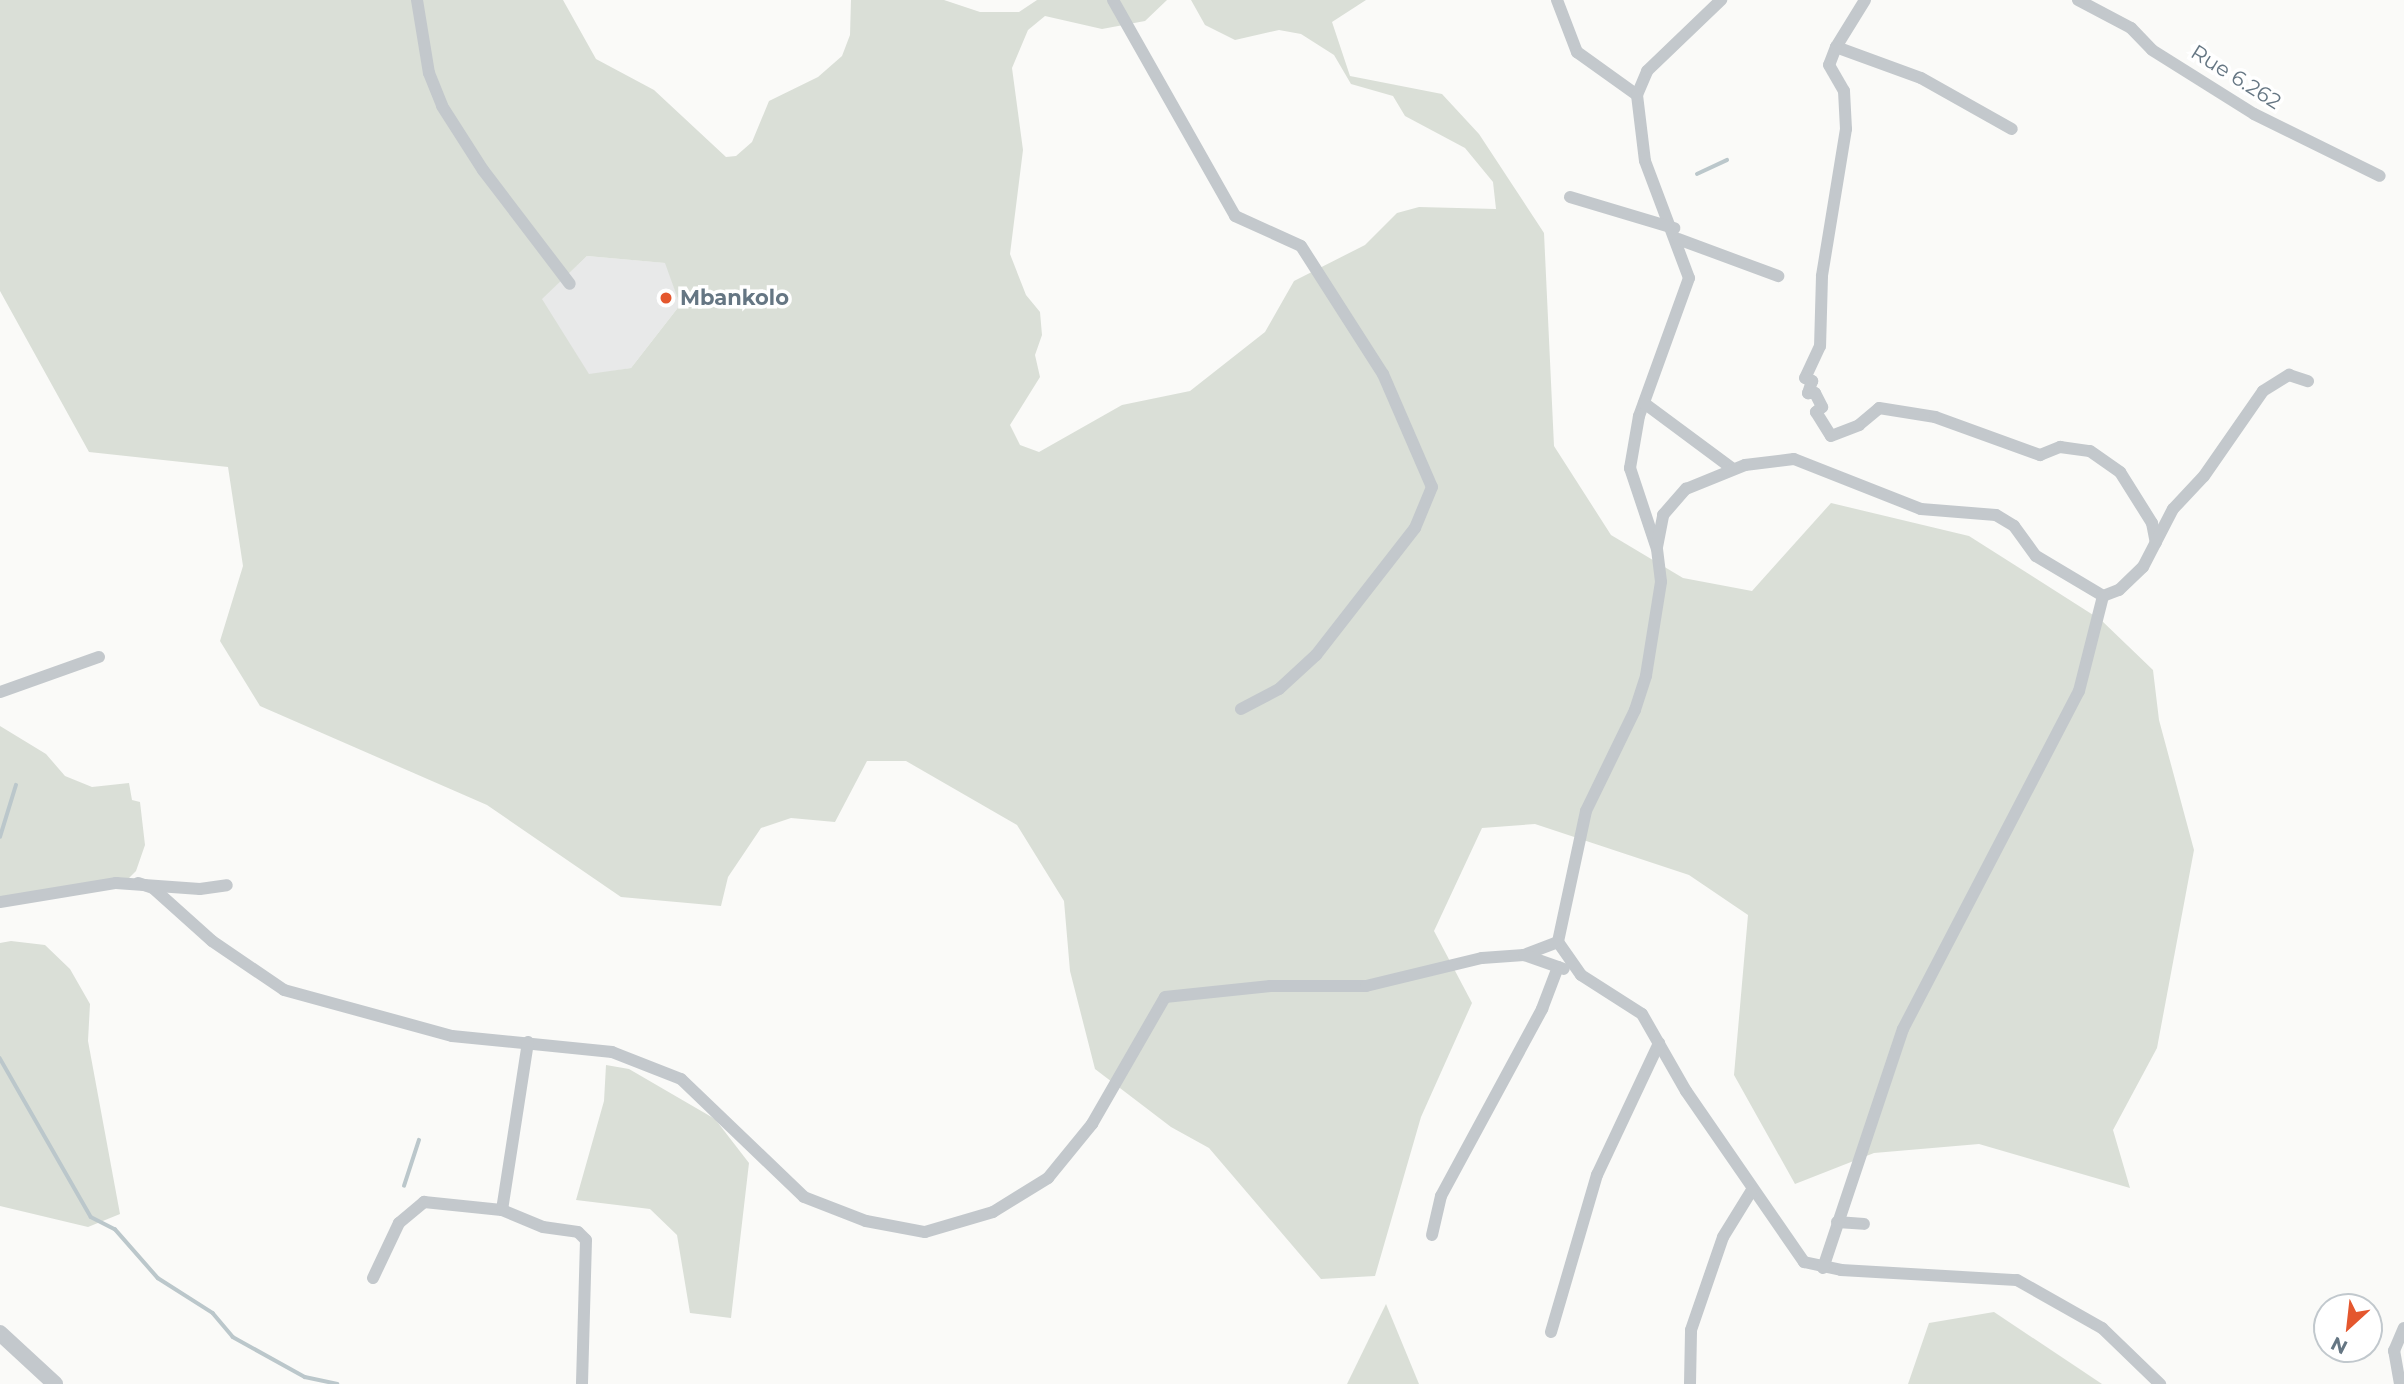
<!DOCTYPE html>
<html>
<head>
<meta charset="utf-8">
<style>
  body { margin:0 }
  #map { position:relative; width:2404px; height:1384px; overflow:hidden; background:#fafaf8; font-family:Montserrat,sans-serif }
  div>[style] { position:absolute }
  .built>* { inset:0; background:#e8e9e9 }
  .green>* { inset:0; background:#dadfd7 }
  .stream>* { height:3.5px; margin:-1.75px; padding:0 1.75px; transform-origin:1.75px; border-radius:1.75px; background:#bbc7cb }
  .minor>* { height:12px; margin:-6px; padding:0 6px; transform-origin:6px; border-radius:6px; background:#c3c8cc }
  .tertiary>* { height:16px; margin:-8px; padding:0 8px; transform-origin:8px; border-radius:8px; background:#c3c8cc }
  .dots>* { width:19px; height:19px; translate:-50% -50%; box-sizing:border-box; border:4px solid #fff; border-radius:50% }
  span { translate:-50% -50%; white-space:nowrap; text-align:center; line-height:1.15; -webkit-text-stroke:7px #fff; paint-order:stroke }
  .street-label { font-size:21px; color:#657683 }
  .poi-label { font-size:21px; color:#657683; font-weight:700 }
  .left { translate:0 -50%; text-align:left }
  .north { position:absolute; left:2313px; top:1293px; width:70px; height:70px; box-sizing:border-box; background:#fff; border:2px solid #c1c8cd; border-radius:50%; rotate:207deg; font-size:19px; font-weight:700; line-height:28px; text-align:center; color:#657683 }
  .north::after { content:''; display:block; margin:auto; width:24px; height:32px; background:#e4572e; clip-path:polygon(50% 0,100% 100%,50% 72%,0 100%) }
</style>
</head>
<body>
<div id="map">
  <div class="built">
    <i style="clip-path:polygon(587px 256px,666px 263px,680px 305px,631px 368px,589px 375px,541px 299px)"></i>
  </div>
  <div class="green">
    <i style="clip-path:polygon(evenodd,0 0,563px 0,596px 59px,654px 90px,726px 157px,736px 156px,752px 142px,769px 101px,818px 77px,842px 56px,850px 35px,851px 0,944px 0,980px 12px,1019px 12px,1037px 0,1167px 0,1145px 21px,1102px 29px,1045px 16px,1028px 30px,1012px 68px,1023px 150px,1010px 254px,1026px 295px,1040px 312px,1042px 335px,1035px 355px,1040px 377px,1010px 425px,1020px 445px,1039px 452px,1122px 405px,1190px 391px,1265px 332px,1294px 281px,1365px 245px,1397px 213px,1419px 207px,1496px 209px,1493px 182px,1465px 148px,1405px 116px,1393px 96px,1351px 84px,1334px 55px,1301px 34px,1279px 30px,1235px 40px,1205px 25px,1191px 0,1366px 0,1332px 22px,1350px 76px,1442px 94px,1479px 134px,1544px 233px,1554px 446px,1611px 535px,1683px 578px,1752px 591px,1831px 503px,1969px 536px,2101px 620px,2153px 670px,2159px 720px,2194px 850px,2157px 1048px,2113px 1130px,2130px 1188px,1979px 1144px,1874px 1153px,1795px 1184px,1734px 1075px,1748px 915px,1689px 875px,1535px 824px,1482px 828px,1434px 931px,1472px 1003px,1421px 1117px,1375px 1276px,1321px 1279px,1209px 1148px,1171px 1127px,1095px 1069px,1070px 971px,1064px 901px,1017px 825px,906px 761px,867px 761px,835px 822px,791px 818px,761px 828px,728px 877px,721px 906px,621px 897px,487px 805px,260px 706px,220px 641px,243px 566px,228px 467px,89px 452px,0 291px,0 0,587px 256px,665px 263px,680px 305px,631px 368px,589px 374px,542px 299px,587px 256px)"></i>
    <i style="clip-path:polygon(0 726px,46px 754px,65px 776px,92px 787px,129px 783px,132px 800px,140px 802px,145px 845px,136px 871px,119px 888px,0 897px)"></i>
    <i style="clip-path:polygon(11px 941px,45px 945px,70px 969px,90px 1004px,88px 1041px,120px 1214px,88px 1227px,0 1206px,0 943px)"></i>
    <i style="clip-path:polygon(606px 1065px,629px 1069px,715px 1119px,749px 1163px,731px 1318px,690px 1313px,677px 1235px,650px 1209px,576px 1200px,604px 1101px)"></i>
    <i style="clip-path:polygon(1386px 1304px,1419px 1384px,1347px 1384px)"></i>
    <i style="clip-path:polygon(1994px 1312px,2102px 1384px,1908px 1384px,1929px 1323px)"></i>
  </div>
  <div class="stream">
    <i style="left:1697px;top:174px;width:33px;rotate:-25deg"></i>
    <i style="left:0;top:837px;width:54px;rotate:-72.9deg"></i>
    <i style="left:0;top:1058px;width:183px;rotate:60.2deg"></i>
    <i style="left:91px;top:1217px;width:27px;rotate:27deg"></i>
    <i style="left:115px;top:1229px;width:65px;rotate:48.7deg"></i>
    <i style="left:158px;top:1278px;width:65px;rotate:32.5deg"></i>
    <i style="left:213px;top:1313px;width:31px;rotate:50deg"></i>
    <i style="left:233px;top:1337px;width:82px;rotate:29.1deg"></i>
    <i style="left:305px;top:1377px;width:33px;rotate:12deg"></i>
    <i style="left:404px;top:1186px;width:48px;rotate:-71.9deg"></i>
  </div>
  <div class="minor">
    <i style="left:417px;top:0;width:74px;rotate:80.7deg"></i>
    <i style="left:429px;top:73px;width:35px;rotate:68deg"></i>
    <i style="left:442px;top:106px;width:76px;rotate:57.4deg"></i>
    <i style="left:483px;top:170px;width:143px;rotate:52.7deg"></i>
    <i style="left:1113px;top:0;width:248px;rotate:60.5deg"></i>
    <i style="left:1235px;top:216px;width:72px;rotate:24.4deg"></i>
    <i style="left:1301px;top:246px;width:152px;rotate:57.4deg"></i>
    <i style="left:1383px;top:374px;width:123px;rotate:66.6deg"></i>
    <i style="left:1432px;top:487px;width:44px;rotate:112.5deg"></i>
    <i style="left:1415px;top:528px;width:161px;rotate:127.9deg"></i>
    <i style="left:1316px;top:655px;width:50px;rotate:137.4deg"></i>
    <i style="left:1279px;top:689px;width:43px;rotate:152.2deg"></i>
    <i style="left:1557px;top:0;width:56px;rotate:69deg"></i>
    <i style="left:1577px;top:52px;width:74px;rotate:35.6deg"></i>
    <i style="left:1637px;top:95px;width:66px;rotate:83.1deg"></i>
    <i style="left:1645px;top:161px;width:125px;rotate:69.4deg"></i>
    <i style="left:1689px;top:278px;width:147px;rotate:109.9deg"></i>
    <i style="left:1639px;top:416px;width:53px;rotate:99.8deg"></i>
    <i style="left:1630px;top:468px;width:85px;rotate:71.6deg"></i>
    <i style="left:1657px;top:549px;width:33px;rotate:83deg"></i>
    <i style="left:1661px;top:582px;width:95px;rotate:99.1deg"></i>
    <i style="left:1646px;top:676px;width:36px;rotate:108deg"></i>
    <i style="left:1635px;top:710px;width:112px;rotate:115.9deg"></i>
    <i style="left:1586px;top:811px;width:134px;rotate:102.1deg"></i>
    <i style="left:1558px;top:942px;width:40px;rotate:55.1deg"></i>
    <i style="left:1581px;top:975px;width:72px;rotate:32.6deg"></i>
    <i style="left:1642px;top:1014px;width:89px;rotate:60.3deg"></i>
    <i style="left:1686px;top:1091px;width:208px;rotate:55.4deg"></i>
    <i style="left:1804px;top:1262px;width:38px;rotate:12deg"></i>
    <i style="left:1841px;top:1270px;width:176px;rotate:3.3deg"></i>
    <i style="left:2017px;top:1280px;width:98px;rotate:29.5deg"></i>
    <i style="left:2102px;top:1328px;width:81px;rotate:44deg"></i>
    <i style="left:1865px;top:0;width:55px;rotate:121.7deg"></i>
    <i style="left:1836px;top:47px;width:90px;rotate:20deg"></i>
    <i style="left:1921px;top:78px;width:104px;rotate:29.3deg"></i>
    <i style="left:2078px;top:0;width:60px;rotate:27.8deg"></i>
    <i style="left:2131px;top:28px;width:30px;rotate:46deg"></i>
    <i style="left:2152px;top:50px;width:120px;rotate:32.1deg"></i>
    <i style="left:2254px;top:114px;width:140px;rotate:26.2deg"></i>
    <i style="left:1836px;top:47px;width:19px;rotate:111deg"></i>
    <i style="left:1829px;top:65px;width:30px;rotate:60deg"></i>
    <i style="left:1844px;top:91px;width:38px;rotate:87deg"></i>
    <i style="left:1846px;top:129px;width:149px;rotate:99.3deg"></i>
    <i style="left:1822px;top:276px;width:70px;rotate:91.6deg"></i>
    <i style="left:1820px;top:346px;width:35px;rotate:115deg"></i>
    <i style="left:1805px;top:378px;width:8px;rotate:23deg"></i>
    <i style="left:1812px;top:381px;width:13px;rotate:108deg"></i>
    <i style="left:1808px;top:393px;width:7px"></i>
    <i style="left:1815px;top:393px;width:16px;rotate:63deg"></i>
    <i style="left:1822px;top:407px;width:8px;rotate:140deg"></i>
    <i style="left:1816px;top:412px;width:28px;rotate:58deg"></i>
    <i style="left:1831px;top:436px;width:30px;rotate:-21deg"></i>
    <i style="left:1859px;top:425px;width:26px;rotate:-40deg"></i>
    <i style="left:1879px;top:408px;width:57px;rotate:9.1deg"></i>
    <i style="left:1935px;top:417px;width:112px;rotate:19.9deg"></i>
    <i style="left:2040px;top:455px;width:22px;rotate:-22deg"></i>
    <i style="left:2060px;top:447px;width:30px;rotate:8deg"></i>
    <i style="left:2090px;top:451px;width:37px;rotate:35deg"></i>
    <i style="left:2120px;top:472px;width:60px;rotate:57.9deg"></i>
    <i style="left:2152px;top:523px;width:20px;rotate:79deg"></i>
    <i style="left:1637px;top:95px;width:26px;rotate:-67deg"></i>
    <i style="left:1647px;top:71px;width:103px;rotate:-43.8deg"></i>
    <i style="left:1570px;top:197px;width:109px;rotate:16.6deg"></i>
    <i style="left:1678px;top:239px;width:107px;rotate:20.3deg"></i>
    <i style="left:1644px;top:403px;width:111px;rotate:36.6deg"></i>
    <i style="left:1657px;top:547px;width:33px;rotate:-79deg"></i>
    <i style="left:1663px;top:515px;width:35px;rotate:-49deg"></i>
    <i style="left:1686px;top:489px;width:64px;rotate:-22.1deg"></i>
    <i style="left:1745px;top:465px;width:49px;rotate:-7deg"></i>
    <i style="left:1794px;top:459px;width:136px;rotate:21.5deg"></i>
    <i style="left:1921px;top:509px;width:75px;rotate:4.6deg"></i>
    <i style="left:1996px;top:515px;width:21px;rotate:31deg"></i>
    <i style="left:2014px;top:526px;width:37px;rotate:54deg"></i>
    <i style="left:2036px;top:556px;width:78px;rotate:30.8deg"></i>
    <i style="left:2103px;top:596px;width:17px;rotate:-21deg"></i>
    <i style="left:2119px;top:590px;width:33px;rotate:-44deg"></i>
    <i style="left:2143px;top:567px;width:65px;rotate:-62.7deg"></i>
    <i style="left:2173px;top:509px;width:45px;rotate:-46.8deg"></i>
    <i style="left:2204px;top:476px;width:103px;rotate:-55.2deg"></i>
    <i style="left:2263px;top:391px;width:31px;rotate:-32deg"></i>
    <i style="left:2289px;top:375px;width:20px;rotate:18deg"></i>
    <i style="left:0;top:692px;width:105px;rotate:-19.5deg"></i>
    <i style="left:138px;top:883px;width:16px;rotate:18deg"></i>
    <i style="left:153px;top:888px;width:79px;rotate:41.9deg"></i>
    <i style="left:212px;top:941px;width:87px;rotate:34.2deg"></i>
    <i style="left:284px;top:990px;width:174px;rotate:15.3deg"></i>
    <i style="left:452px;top:1036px;width:161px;rotate:5.7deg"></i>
    <i style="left:612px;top:1052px;width:74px;rotate:21.4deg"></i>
    <i style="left:681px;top:1079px;width:170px;rotate:43.8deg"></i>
    <i style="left:804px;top:1197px;width:66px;rotate:21.2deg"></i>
    <i style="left:866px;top:1221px;width:60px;rotate:10.6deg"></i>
    <i style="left:925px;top:1232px;width:71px;rotate:-16.4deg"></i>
    <i style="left:993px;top:1212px;width:65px;rotate:-31.7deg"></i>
    <i style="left:1048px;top:1178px;width:70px;rotate:-50.8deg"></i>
    <i style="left:1092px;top:1124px;width:146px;rotate:-60.1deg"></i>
    <i style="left:1165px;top:997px;width:106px;rotate:-6deg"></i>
    <i style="left:1270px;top:986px;width:96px"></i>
    <i style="left:1366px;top:986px;width:119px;rotate:-13.6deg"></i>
    <i style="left:1482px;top:958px;width:42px;rotate:-4.1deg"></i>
    <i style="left:1524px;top:955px;width:36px;rotate:-21deg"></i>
    <i style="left:0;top:902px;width:118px;rotate:-9.3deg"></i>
    <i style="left:116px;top:883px;width:84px;rotate:4.1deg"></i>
    <i style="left:200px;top:889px;width:27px;rotate:-8deg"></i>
    <i style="left:1524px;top:955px;width:42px;rotate:19.3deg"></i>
    <i style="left:502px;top:1210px;width:170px;rotate:-81.2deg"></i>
    <i style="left:1837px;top:1222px;width:27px;rotate:4deg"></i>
    <i style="left:1432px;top:1235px;width:40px;rotate:-77deg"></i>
    <i style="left:1441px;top:1196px;width:213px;rotate:-61.6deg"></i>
    <i style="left:1542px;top:1009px;width:45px;rotate:-69.1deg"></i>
    <i style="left:1823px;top:1268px;width:252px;rotate:-71.5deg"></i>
    <i style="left:1903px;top:1029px;width:381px;rotate:-62.5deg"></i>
    <i style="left:2079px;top:691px;width:98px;rotate:-75.8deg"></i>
    <i style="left:373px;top:1278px;width:61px;rotate:-64.7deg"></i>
    <i style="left:399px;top:1223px;width:33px;rotate:-40deg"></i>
    <i style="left:424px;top:1202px;width:78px;rotate:5.9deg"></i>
    <i style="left:502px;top:1210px;width:44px;rotate:22.5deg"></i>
    <i style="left:543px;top:1227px;width:35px;rotate:8deg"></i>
    <i style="left:578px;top:1232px;width:11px;rotate:45deg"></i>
    <i style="left:586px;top:1240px;width:144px;rotate:91.6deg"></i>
    <i style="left:1551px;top:1332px;width:164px;rotate:-73.7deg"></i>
    <i style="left:1597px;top:1175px;width:146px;rotate:-64.8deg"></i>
    <i style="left:1690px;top:1384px;width:54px;rotate:-88.9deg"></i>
    <i style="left:1691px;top:1330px;width:98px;rotate:-71deg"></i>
    <i style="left:1723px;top:1237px;width:55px;rotate:-58.3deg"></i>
    <i style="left:2400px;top:1384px;width:34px;rotate:-100deg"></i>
    <i style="left:2394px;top:1351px;width:25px;rotate:-67deg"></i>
  </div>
  <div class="tertiary">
    <i style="left:0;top:1333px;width:75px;rotate:42.8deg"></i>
  </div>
  <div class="dots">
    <i style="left:666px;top:298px;background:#e4572e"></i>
  </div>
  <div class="street-label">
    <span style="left:2236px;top:77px;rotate:32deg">Rue 6.262</span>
  </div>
  <div class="poi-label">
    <span class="left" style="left:680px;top:298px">Mbankolo</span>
  </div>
  <div class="north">N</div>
</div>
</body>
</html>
